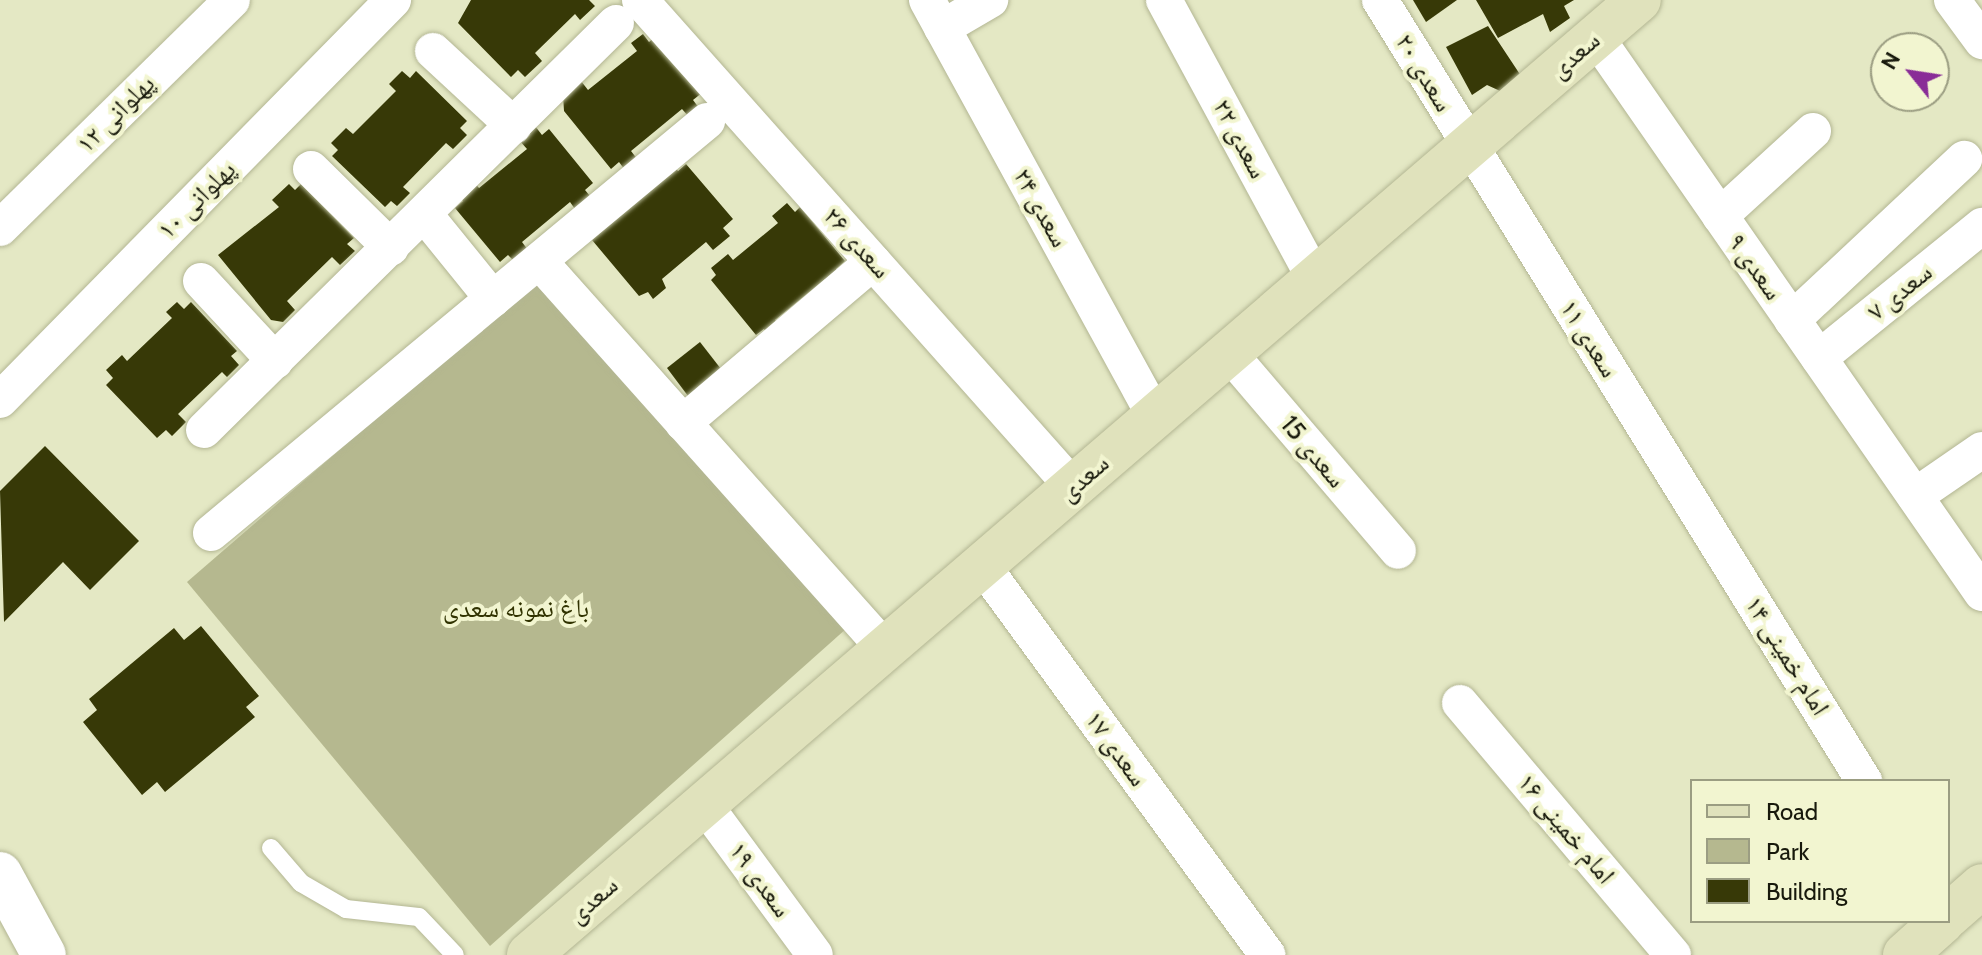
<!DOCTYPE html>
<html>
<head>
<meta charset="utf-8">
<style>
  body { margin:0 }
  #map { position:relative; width:1982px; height:955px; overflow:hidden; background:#e4e8c4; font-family:Cabin,"Noto Naskh Arabic",sans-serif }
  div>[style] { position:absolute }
  .green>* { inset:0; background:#b5b88f }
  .building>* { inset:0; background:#373907 }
  .roads { filter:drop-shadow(0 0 2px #b3b693) drop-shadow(0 0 2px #b3b693) }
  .service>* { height:18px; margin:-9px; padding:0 9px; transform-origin:9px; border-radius:9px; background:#fff }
  .minor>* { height:36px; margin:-18px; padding:0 18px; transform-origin:18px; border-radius:18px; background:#fff }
  .tertiary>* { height:44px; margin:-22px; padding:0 22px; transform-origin:22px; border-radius:22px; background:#fff }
  .secondary>* { height:44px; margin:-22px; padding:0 22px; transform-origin:22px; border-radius:22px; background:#e0e2bc }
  span { translate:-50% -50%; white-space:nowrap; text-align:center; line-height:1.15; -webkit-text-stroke:8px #f2f5d0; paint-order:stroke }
  .street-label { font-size:26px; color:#18190c }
  .park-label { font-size:26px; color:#303200 }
  .legend { position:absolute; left:1690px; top:779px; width:260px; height:144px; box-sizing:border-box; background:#f2f5d0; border:2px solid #9b9d82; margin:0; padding:10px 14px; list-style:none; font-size:24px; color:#18190c }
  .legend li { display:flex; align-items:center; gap:16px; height:40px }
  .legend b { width:40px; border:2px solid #9b9d82 }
  .north { position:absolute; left:1870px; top:32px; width:80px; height:80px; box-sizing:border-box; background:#f2f5d0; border:2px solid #9b9d82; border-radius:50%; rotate:300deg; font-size:22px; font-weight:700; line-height:32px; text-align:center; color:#18190c }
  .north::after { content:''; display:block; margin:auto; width:28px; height:36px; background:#892c97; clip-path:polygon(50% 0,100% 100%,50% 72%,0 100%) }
</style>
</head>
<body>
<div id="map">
  <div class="green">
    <i style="clip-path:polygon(536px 280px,847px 628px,490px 946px,187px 582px)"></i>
  </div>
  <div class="building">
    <i style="clip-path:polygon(471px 0,589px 0,595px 6px,580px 20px,575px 14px,535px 53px,542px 61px,525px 77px,518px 70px,511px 77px,458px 23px)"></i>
    <i style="clip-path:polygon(1413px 0,1457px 0,1426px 22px)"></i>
    <i style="clip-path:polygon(1476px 0,1574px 0,1564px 6px,1570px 18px,1550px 32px,1543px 14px,1498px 38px)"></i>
    <i style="clip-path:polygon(1488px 26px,1525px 82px,1509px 95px,1487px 85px,1472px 95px,1446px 47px)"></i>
    <i style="clip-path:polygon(643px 34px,649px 42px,657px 35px,703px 92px,693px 100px,699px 108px,689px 117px,682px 109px,631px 151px,638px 160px,625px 170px,619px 162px,611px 169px,564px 111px,563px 96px,581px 81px,588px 90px,637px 51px,631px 43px)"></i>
    <i style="clip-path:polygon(402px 71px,410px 78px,416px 71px,467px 121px,460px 128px,467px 135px,453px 149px,446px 143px,403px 187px,410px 193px,397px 206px,391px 201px,385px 207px,332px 156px,338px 150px,331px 143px,346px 128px,353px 134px,396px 91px,389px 84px)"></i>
    <i style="clip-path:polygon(535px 126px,542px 135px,549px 129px,593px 183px,585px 190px,590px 196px,575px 209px,570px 202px,522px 242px,528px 250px,514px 261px,508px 255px,500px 262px,455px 208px,463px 201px,457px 194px,473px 181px,479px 188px,527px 149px,519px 140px)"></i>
    <i style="clip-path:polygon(669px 160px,678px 171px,686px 164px,733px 219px,723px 228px,730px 236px,713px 250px,706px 242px,662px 279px,666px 288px,653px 299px,648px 292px,639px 296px,592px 240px,599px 234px,593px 226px)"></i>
    <i style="clip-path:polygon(289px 184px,295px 190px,301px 184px,354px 238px,347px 244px,355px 251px,340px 265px,332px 257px,287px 301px,295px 310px,283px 322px,271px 320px,218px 255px,279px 207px,272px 200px)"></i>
    <i style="clip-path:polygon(787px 203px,795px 212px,800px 207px,845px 261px,836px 269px,841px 275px,830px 284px,825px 279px,775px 320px,780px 326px,769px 336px,764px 329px,756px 335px,711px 280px,716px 275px,711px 268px,728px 254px,733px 260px,778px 223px,772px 216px)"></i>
    <i style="clip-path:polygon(177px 302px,184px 309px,191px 302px,237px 351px,231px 356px,239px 365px,227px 377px,222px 372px,178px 414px,186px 422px,172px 436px,166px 430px,157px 438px,106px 385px,113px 378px,106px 370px,122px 355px,127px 361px,172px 318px,166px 312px)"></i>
    <i style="clip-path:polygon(700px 342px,728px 378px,694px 404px,667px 368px)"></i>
    <i style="clip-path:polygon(45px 446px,139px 541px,90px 590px,63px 562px,4px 622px,0 491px)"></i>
    <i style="clip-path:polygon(201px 626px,259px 696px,246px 707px,255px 717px,165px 792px,157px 782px,142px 795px,83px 722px,97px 710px,89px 699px,174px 628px,184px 640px)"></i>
  </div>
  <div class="roads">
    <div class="service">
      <i style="left:271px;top:848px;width:46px;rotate:49.4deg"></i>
      <i style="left:301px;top:883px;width:52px;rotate:30deg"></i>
      <i style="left:346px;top:909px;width:73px;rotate:6.3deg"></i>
      <i style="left:419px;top:917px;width:52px;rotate:46.5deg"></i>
    </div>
    <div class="minor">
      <i style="left:640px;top:0;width:652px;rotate:48.36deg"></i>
      <i style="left:927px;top:0;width:474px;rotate:61.3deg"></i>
      <i style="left:1164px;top:0;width:317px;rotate:61.6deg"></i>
      <i style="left:1380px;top:0;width:919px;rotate:58.21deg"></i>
      <i style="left:1952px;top:0;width:51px;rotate:53.8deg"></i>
      <i style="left:942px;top:28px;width:56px;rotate:-30.3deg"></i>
      <i style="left:1596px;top:37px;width:677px;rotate:55.23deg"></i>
      <i style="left:433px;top:51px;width:110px;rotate:42.8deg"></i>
      <i style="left:311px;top:169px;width:112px;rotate:44.6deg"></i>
      <i style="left:425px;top:215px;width:108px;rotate:51deg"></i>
      <i style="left:1720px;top:216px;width:126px;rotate:-42.4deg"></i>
      <i style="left:0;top:228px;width:325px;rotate:-44.5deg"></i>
      <i style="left:539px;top:261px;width:520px;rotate:48.27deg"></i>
      <i style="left:201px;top:281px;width:109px;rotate:47.2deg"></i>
      <i style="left:1792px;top:320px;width:236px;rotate:-43.1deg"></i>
      <i style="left:1229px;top:353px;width:260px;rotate:49.5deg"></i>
      <i style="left:1819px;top:358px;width:210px;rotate:-39deg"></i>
      <i style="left:0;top:400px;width:561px;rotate:-45.51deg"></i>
      <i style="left:683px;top:423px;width:249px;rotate:-40.3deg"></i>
      <i style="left:204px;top:430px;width:579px;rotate:-44.65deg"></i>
      <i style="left:1915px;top:496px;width:81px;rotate:-34.5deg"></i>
      <i style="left:211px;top:533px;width:645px;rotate:-39.71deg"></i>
      <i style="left:982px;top:565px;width:483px;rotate:53.8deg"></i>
      <i style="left:1460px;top:703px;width:330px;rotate:49.8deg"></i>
      <i style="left:704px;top:804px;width:187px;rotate:53.7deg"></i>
    </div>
    <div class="tertiary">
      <i style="left:0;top:874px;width:92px;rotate:61.5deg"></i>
    </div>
    <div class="secondary">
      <i style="left:1948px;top:916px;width:45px;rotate:-41.4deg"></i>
      <i style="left:529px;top:955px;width:1464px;rotate:-40.71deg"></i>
      <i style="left:1905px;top:955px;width:51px;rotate:-41.8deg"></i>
    </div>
  </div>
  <div class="street-label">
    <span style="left:1575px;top:55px;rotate:-41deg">سعدی</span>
    <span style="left:1424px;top:73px;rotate:59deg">سعدی ۲۰</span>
    <span style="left:116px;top:114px;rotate:-45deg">پهلوانی ۱۲</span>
    <span style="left:1240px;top:139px;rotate:62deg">سعدی ۲۲</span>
    <span style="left:197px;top:200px;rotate:-45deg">پهلوانی ۱۰</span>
    <span style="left:1041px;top:208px;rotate:61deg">سعدی ۲۴</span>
    <span style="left:857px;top:243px;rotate:48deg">سعدی ۲۶</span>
    <span style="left:1755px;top:267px;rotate:55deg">سعدی ۹</span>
    <span style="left:1900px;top:292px;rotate:-39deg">سعدی ۷</span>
    <span style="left:1589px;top:339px;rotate:58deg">سعدی ۱۱</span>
    <span style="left:1313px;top:452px;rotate:50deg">سعدی 15</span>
    <span style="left:1084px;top:478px;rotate:-41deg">سعدی</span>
    <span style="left:1787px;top:656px;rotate:58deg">امام خمینی ۱۴</span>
    <span style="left:1116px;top:749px;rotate:54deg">سعدی ۱۷</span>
    <span style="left:1566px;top:829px;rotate:50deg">امام خمینی ۱۶</span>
    <span style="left:760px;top:880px;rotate:54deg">سعدی ۱۹</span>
    <span style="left:593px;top:900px;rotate:-41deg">سعدی</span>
  </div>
  <div class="park-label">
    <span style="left:516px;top:609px">باغ نمونه سعدی</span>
  </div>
  <ul class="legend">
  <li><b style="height:10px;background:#e0e2bc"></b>Road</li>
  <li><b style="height:22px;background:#b5b88f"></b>Park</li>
  <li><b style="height:22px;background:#373907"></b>Building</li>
  </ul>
  <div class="north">N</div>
</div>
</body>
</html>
